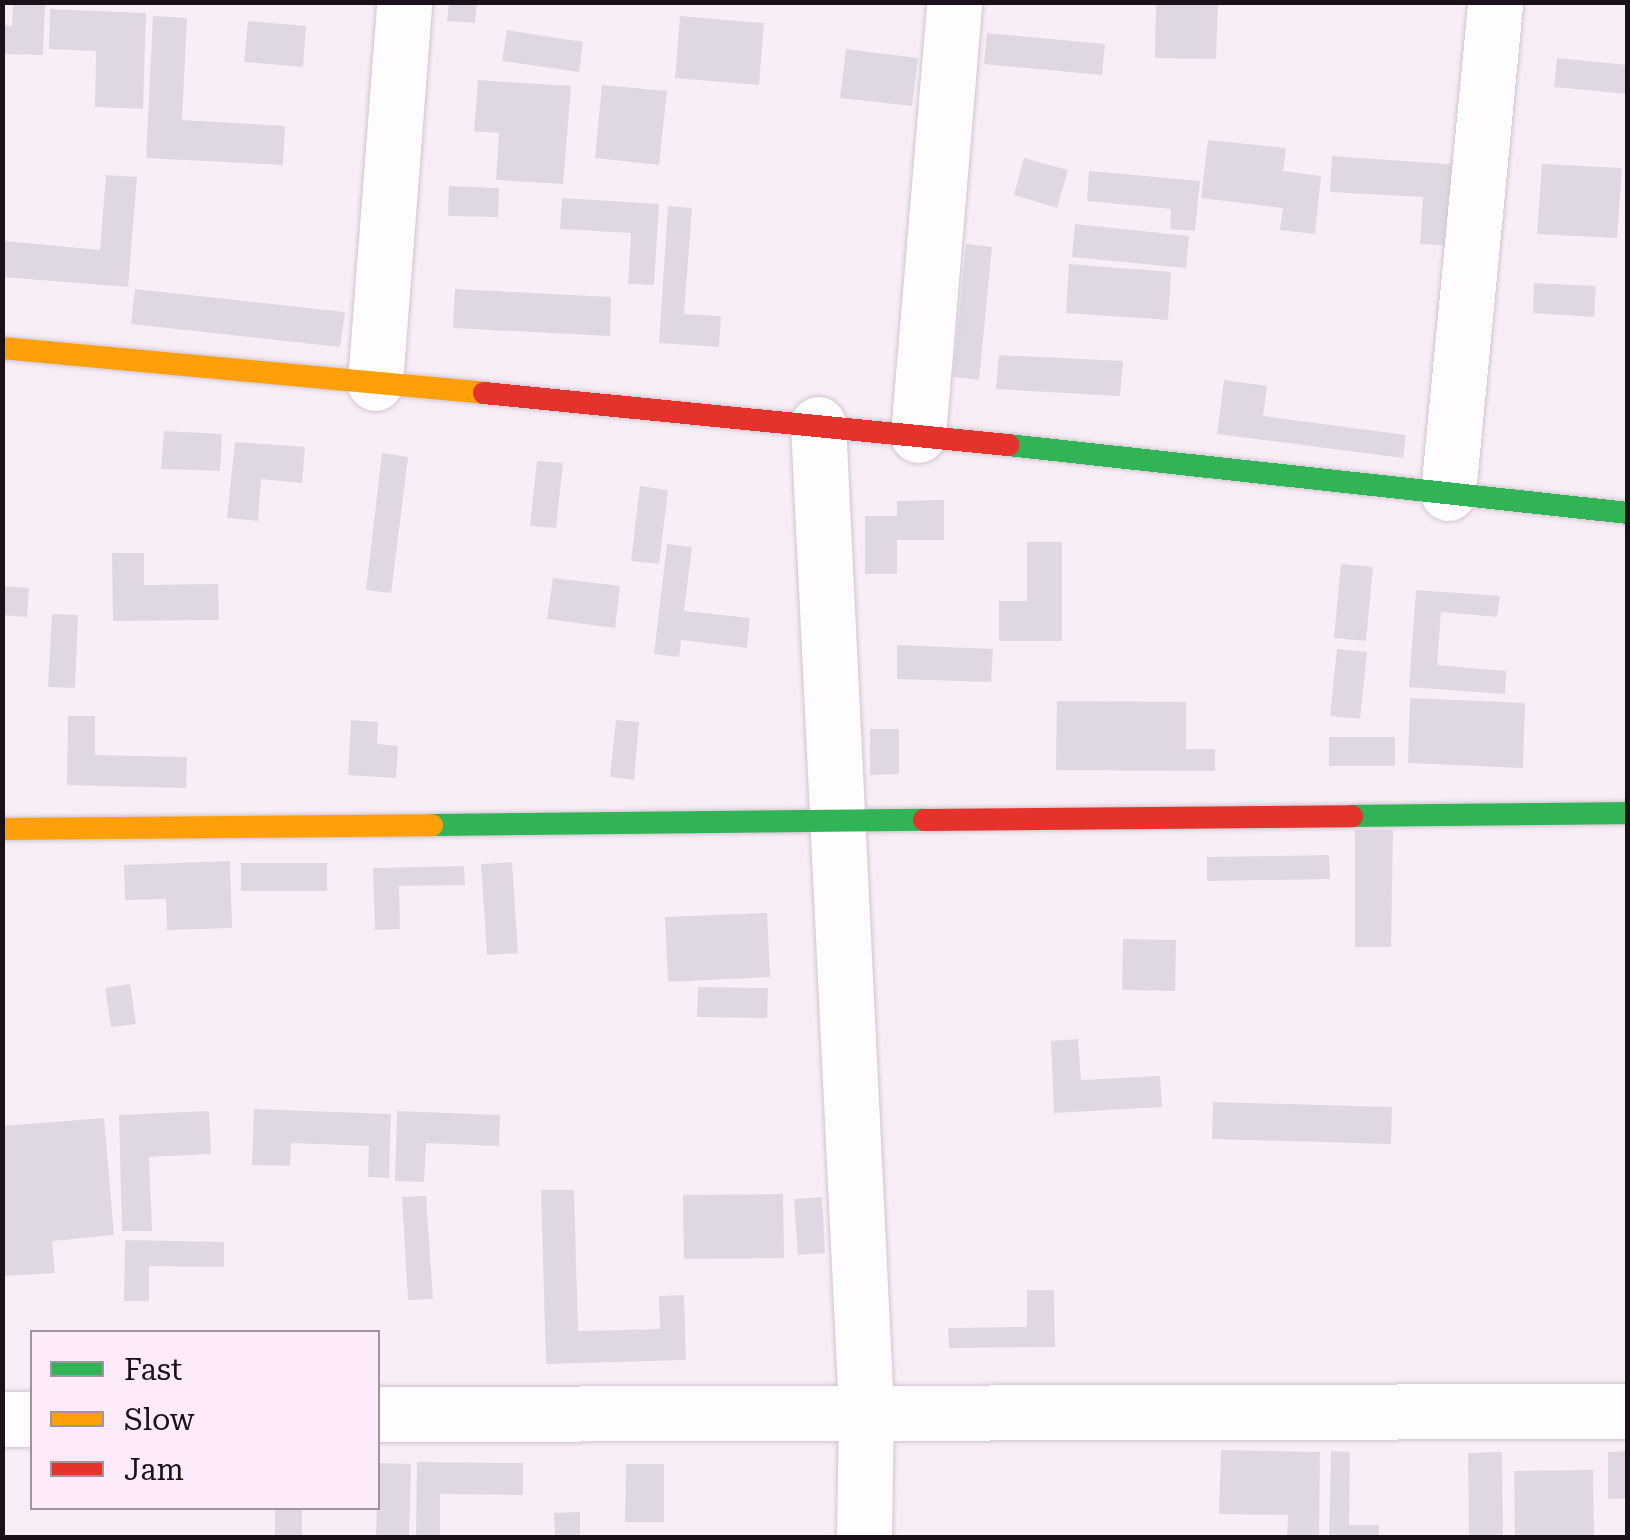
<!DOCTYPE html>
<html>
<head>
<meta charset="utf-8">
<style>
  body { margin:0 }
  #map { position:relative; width:1630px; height:1540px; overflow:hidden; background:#f9eef8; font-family:"Roboto Serif",serif }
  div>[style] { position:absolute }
  .building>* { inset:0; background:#dfd8e3 }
  .roads { filter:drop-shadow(0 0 2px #d0c5cf) drop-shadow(0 0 2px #d0c5cf) }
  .street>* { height:55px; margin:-27.5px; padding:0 27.5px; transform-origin:27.5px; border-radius:27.5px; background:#fefcfe }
  .fast>* { height:22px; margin:-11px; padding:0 11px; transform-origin:11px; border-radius:11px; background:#30b455 }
  .slow>* { height:22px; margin:-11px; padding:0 11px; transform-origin:11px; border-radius:11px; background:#ff9f0a }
  .jam>* { height:22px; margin:-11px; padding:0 11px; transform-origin:11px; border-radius:11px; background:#e5322d }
  span { translate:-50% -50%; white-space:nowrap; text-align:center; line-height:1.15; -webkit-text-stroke:8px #fdeafb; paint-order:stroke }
  .frame { position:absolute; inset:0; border:5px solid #1b111a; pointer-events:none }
  .legend { position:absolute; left:30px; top:1330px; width:350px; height:180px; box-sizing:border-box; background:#fdeafb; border:2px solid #a393a1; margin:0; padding:12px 18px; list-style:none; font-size:30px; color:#1b111a }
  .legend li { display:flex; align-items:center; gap:20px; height:50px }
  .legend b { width:50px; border:2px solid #a393a1 }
</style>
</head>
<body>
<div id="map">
  <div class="building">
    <i style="clip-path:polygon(13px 2px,45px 2px,43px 55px,2px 54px,2px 25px,12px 26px)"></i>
    <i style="clip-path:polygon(449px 2px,477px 2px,475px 23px,447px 21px)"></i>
    <i style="clip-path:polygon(1156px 2px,1218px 2px,1216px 59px,1155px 58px)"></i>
    <i style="clip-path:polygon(50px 9px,146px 13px,143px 109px,95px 107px,96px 51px,49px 49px)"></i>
    <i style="clip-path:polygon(153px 16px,187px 18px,182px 120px,285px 126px,283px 165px,146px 158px)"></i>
    <i style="clip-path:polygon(680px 16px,764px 23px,759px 85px,675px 78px)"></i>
    <i style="clip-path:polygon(248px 21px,306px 26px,303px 67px,244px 62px)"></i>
    <i style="clip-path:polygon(507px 30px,583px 42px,579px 72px,502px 61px)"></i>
    <i style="clip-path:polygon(987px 33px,1105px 44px,1102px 75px,984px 64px)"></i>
    <i style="clip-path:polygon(846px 49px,918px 58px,912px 106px,840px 98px)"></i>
    <i style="clip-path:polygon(1557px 58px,1628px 65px,1628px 94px,1554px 87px)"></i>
    <i style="clip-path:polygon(478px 80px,571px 86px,563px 184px,496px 180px,499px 133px,474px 131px)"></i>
    <i style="clip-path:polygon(602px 85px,667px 91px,659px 165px,595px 158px)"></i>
    <i style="clip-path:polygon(1208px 140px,1286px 148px,1283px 171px,1321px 176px,1315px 234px,1280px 230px,1283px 208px,1201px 198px)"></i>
    <i style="clip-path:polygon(1332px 156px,1463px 165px,1458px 246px,1420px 244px,1423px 197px,1330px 192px)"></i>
    <i style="clip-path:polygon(1024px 158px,1068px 170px,1057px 208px,1014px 195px)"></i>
    <i style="clip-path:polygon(1542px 164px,1622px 168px,1617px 238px,1537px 234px)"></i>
    <i style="clip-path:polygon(1089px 171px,1200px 181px,1195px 231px,1170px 229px,1171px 209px,1087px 201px)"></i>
    <i style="clip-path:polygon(106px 175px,137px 177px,128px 287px,2px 277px,5px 241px,100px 250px)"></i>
    <i style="clip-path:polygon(449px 186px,499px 188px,498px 217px,448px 216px)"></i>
    <i style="clip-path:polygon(562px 198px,659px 204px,654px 285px,628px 284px,631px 233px,560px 229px)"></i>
    <i style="clip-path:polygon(668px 206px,692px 208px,684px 314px,721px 316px,719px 347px,659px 343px)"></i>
    <i style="clip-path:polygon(1075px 224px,1189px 236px,1186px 268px,1072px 257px)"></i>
    <i style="clip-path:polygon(966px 244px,992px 247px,979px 380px,953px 377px)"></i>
    <i style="clip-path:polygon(1069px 264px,1171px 272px,1168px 320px,1066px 313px)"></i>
    <i style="clip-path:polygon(1534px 283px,1596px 286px,1594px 317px,1533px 313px)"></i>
    <i style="clip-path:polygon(135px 289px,345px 312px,340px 347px,131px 324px)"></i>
    <i style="clip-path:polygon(455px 289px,611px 297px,610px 336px,453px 328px)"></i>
    <i style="clip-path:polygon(999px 355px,1123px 361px,1120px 396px,996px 389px)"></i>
    <i style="clip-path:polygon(1224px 380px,1267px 386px,1263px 416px,1406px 435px,1403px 458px,1217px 434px)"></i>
    <i style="clip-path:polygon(164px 431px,222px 434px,220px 471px,161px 469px)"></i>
    <i style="clip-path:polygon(235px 442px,305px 447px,302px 483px,261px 479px,258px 521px,227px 518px)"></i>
    <i style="clip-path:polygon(382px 453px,408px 457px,391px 593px,366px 590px)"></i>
    <i style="clip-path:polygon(537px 461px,563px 463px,556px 528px,530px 526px)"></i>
    <i style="clip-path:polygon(640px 486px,668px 490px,659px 564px,631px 561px)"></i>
    <i style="clip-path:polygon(944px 500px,944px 540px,897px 540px,897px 574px,865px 574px,865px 516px,897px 516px,897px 501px)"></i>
    <i style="clip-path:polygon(1027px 542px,1062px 542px,1062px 641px,999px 641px,999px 601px,1027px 601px)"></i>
    <i style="clip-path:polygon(667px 544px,692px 547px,684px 611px,750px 618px,747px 648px,681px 640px,679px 657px,654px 654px)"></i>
    <i style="clip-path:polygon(112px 553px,144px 553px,144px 585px,218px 584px,219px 620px,113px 621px)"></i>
    <i style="clip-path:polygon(1341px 564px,1373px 567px,1366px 641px,1334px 638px)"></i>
    <i style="clip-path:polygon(553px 578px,620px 586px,615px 628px,547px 619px)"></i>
    <i style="clip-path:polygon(2px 586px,29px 588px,27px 617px,2px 615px)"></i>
    <i style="clip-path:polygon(1416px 590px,1500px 596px,1497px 617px,1441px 612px,1437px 665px,1506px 671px,1505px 694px,1409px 687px)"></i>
    <i style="clip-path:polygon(52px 614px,78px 615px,75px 688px,48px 687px)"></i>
    <i style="clip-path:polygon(897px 645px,993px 649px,991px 682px,897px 679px)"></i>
    <i style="clip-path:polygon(1337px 649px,1367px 652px,1360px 719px,1330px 716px)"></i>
    <i style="clip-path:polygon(1410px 698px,1525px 703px,1523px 768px,1408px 763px)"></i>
    <i style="clip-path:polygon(1057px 701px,1186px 702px,1186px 749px,1215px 749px,1215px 771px,1056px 770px)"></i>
    <i style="clip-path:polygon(68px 716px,95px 716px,95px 755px,187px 757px,186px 788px,67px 785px)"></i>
    <i style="clip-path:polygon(351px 720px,378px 722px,377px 744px,398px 746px,396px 778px,348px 775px)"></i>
    <i style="clip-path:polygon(616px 720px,639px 722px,634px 780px,610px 777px)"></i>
    <i style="clip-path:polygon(870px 729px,899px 729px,899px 774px,870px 775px)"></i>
    <i style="clip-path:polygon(1329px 737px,1395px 737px,1395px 766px,1329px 766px)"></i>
    <i style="clip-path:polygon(1355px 830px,1393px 830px,1391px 947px,1355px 947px)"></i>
    <i style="clip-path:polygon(1329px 855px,1330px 879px,1207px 881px,1207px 857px)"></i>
    <i style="clip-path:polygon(230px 861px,232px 928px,167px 930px,166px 899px,125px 900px,124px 865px)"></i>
    <i style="clip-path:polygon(512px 862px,518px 953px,487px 955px,481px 864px)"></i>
    <i style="clip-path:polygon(241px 863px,327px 863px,327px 891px,241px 891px)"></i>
    <i style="clip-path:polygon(464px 866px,465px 885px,399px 886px,400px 929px,375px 930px,373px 868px)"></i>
    <i style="clip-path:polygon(767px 913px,770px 977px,668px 982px,665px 917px)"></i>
    <i style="clip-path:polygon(1123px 939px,1176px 940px,1175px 991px,1122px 990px)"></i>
    <i style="clip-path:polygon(130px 984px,136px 1024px,111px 1027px,105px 988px)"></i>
    <i style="clip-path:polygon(698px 987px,768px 988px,767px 1018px,697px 1017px)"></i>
    <i style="clip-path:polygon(1078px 1039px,1081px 1080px,1160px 1076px,1162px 1107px,1054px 1113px,1051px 1041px)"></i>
    <i style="clip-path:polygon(1213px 1102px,1392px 1107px,1391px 1144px,1212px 1139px)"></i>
    <i style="clip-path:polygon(254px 1109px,391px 1114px,389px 1178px,368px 1177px,369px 1146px,291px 1143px,290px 1166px,252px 1165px)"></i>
    <i style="clip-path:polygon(209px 1111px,211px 1154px,149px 1157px,152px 1231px,122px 1231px,119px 1115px)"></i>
    <i style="clip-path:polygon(397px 1111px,500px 1115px,499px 1146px,426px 1143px,424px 1182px,395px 1181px)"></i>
    <i style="clip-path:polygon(104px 1118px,114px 1235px,52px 1241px,55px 1273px,5px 1276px,2px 1126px)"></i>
    <i style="clip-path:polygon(541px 1190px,574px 1190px,578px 1331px,660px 1329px,659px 1296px,684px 1295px,686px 1360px,546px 1364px)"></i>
    <i style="clip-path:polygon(783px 1194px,784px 1258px,684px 1259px,683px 1195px)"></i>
    <i style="clip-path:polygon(426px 1196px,433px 1299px,408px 1300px,402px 1197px)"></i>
    <i style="clip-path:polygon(822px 1197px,825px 1253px,798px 1255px,794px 1199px)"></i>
    <i style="clip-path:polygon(125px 1240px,224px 1242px,224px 1267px,149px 1266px,149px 1301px,124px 1301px)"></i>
    <i style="clip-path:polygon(1027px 1290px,1054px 1290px,1055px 1347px,949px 1348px,948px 1328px,1027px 1327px)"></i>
    <i style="clip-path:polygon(1221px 1450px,1320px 1452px,1319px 1538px,1287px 1537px,1288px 1515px,1219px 1514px)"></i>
    <i style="clip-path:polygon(1331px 1451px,1350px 1452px,1349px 1525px,1379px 1525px,1379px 1538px,1329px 1538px)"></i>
    <i style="clip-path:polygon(1628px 1451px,1628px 1498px,1608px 1499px,1608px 1452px)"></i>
    <i style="clip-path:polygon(1502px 1452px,1503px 1538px,1469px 1538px,1468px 1453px)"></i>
    <i style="clip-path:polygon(417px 1462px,523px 1463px,523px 1495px,440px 1494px,440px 1538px,416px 1538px)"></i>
    <i style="clip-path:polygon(378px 1463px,411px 1464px,409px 1538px,376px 1538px)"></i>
    <i style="clip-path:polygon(626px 1464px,664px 1464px,664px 1522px,625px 1522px)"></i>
    <i style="clip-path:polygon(1593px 1470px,1594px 1538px,1515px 1538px,1514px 1471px)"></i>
    <i style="clip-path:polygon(275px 1508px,302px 1508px,302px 1538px,275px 1538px)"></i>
    <i style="clip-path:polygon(580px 1512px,580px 1538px,555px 1538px,554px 1513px)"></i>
  </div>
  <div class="roads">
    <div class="street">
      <i style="left:375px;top:383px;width:382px;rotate:-85.6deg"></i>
      <i style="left:818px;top:424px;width:986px;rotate:87.21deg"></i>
      <i style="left:866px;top:1409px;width:129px;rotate:90.9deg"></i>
      <i style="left:918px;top:435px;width:434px;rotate:-85.2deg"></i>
      <i style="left:1448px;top:493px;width:493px;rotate:-84.5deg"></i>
      <i style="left:378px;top:1414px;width:1250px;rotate:-0.14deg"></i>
      <i style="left:2px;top:1419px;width:30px"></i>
    </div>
    <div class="fast">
      <i style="left:1008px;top:445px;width:624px;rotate:6.26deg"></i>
      <i style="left:1352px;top:816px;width:276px;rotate:-0.6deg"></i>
      <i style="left:432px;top:825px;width:492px;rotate:-0.6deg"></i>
    </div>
    <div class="slow">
      <i style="left:2px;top:348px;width:484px;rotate:5.3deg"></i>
      <i style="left:2px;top:829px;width:430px;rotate:-0.5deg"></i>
    </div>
    <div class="jam">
      <i style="left:484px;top:393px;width:527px;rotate:5.67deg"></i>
      <i style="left:924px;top:820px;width:428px;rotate:-0.5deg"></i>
    </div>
  </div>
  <div class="frame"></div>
  <ul class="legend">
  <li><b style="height:12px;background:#30b455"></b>Fast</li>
  <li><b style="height:12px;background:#ff9f0a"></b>Slow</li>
  <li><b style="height:12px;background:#e5322d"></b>Jam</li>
  </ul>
</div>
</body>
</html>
